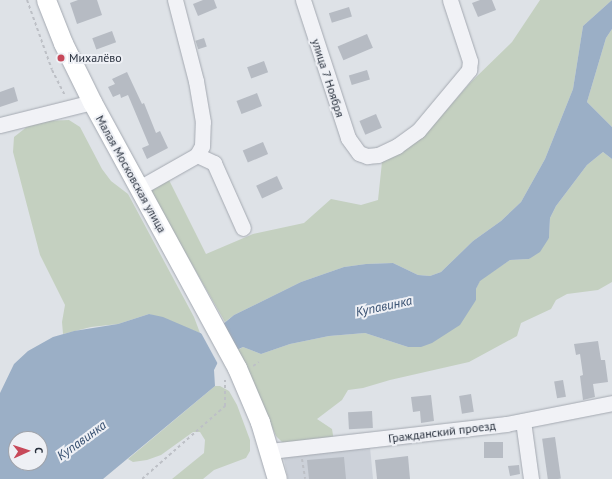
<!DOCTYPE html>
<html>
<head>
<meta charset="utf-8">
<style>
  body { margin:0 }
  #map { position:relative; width:612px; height:479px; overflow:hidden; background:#dee2e7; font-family:"PT Sans",sans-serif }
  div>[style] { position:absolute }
  .built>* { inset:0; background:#ccd1d9 }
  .green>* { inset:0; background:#c4d0c0 }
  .water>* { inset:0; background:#9bafc6 }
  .pier>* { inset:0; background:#dee2e7 }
  .building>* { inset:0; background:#b6bbc3; transform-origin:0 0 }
  .path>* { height:2px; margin-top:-1px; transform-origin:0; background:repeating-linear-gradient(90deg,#bdc0c6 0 3px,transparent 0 6px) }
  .roads { filter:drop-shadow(0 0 1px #a4a9b1) drop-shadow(0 0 1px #a4a9b1) }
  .minor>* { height:15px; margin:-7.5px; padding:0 7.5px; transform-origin:7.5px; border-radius:7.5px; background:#f1f2f6 }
  .major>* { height:19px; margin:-9.5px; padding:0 9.5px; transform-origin:9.5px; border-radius:9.5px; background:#fff }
  .dots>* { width:11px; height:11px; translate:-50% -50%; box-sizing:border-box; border:2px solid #eef0f5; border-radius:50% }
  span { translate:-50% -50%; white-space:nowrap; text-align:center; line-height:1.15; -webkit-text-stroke:4px #eef0f5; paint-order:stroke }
  .poi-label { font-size:12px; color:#28303d }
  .left { translate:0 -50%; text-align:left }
  .street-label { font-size:12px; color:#28303d }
  .water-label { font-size:13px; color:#354e6f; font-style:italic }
  .north { position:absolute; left:8px; top:431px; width:40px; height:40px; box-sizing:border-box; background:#eef0f5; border:1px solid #9fa3ab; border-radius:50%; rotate:87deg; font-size:11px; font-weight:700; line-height:16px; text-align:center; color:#28303d }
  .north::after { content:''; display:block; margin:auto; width:14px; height:18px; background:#c7495a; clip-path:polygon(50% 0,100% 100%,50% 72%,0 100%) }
</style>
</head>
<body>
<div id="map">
  <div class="built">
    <i style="clip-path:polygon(370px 447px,373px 479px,288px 479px,283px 455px)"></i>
  </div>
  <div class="green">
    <i style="clip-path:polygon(540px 0,612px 0,583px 26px,573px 89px,545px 159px,521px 202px,501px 221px,473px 241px,441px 272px,430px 276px,418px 275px,393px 263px,366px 264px,344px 267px,301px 282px,234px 315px,225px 322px,148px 188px,169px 180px,206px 254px,253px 234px,304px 223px,331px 199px,361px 205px,378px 200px,382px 162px,430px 129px,470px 83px,512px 42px)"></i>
    <i style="clip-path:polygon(612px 29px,612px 127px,587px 102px,606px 38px)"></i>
    <i style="clip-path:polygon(69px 120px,80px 127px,102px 169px,111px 181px,128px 194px,194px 317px,200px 333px,149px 314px,118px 324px,91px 327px,63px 334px,62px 322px,65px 305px,40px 255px,13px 152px,14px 137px,28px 126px,46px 121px)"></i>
    <i style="clip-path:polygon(603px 152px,612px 159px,612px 282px,598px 290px,567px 294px,556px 300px,551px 309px,521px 323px,517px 336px,469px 362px,390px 380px,363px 388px,348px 390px,342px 400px,317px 419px,332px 429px,334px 441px,286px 446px,276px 436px,238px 350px,243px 347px,261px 354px,290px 344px,329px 336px,365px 333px,408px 347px,476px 300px,476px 289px,480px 280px,510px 260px,529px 259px,549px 238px,550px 218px,556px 206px,587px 165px)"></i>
    <i style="clip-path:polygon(215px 386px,220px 386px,229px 391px,237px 405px,250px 440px,250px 451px,246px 458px,214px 470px,203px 479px,172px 479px,204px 453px,205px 440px,200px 432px,193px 432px,161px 455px,147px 460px,133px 462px,128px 459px)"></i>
  </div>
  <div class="water">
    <i style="clip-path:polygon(evenodd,612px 0,612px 29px,606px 38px,587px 102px,612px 127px,612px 159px,603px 152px,587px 165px,556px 206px,550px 218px,549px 238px,540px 252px,529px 259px,510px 260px,480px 281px,476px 289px,476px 300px,460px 325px,432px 343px,421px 347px,408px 347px,365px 333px,329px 336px,290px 344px,261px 354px,243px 347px,220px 358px,214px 370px,215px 386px,103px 479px,0 479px,0 393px,14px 364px,28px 351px,53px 337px,74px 331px,118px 324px,149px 314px,163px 317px,205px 335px,211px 334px,234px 315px,301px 282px,344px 267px,366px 264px,393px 263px,418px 275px,430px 276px,441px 272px,473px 241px,501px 221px,521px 202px,545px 159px,573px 89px,583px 26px,612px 0,16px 439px,40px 439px,40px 463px,16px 463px,16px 439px)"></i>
  </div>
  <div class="pier">
    <i style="clip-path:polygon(200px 331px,210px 332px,222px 360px,219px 366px)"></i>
  </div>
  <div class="building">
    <i style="clip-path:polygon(78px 0,97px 0,102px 15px,77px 24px,70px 3px)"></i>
    <i style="clip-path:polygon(203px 0,214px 0,217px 8px,198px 16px,193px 4px)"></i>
    <i style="clip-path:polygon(480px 0,492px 0,496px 10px,478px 17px,472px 3px)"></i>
    <i style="left:349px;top:7px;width:10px;height:21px;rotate:73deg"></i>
    <i style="left:112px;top:31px;width:12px;height:21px;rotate:70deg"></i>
    <i style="left:367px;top:34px;width:15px;height:32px;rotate:67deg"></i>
    <i style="left:204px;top:38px;width:9px;height:9px;rotate:72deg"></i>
    <i style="left:264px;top:61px;width:12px;height:18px;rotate:70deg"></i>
    <i style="left:367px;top:70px;width:10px;height:19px;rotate:73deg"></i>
    <i style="clip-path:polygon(127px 72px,142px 104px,144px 103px,156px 133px,160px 131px,168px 148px,147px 159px,142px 148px,149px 145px,128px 95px,121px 98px,120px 94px,113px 97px,108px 87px,115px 84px,112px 79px)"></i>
    <i style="clip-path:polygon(14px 87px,18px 101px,0 107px,0 92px)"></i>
    <i style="left:257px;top:93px;width:14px;height:22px;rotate:69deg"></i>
    <i style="left:376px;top:114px;width:15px;height:18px;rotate:67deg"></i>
    <i style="left:263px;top:142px;width:13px;height:22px;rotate:67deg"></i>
    <i style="left:277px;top:176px;width:14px;height:23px;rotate:65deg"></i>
    <i style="clip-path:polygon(598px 341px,601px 360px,605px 360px,608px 382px,593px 384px,595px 397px,583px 400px,580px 376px,583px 375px,580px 354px,576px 355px,574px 344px)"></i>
    <i style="left:563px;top:380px;width:17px;height:9px;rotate:80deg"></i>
    <i style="left:471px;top:394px;width:18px;height:12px;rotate:81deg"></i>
    <i style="clip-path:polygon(431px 395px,434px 421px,421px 423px,420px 411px,413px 412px,411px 397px)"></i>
    <i style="left:372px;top:411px;width:17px;height:24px;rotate:87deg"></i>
    <i style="left:555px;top:437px;width:42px;height:13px;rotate:82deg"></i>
    <i style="left:503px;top:442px;width:16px;height:19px;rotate:90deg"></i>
    <i style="clip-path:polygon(408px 456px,410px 479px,377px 479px,375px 460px)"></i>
    <i style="clip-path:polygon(344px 457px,346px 479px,309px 479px,307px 460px)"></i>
    <i style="clip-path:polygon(519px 465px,520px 474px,510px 476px,508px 466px)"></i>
  </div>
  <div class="path">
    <i style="left:27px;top:0;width:74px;rotate:70.3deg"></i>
    <i style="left:52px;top:70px;width:28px;rotate:63deg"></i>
    <i style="left:253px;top:366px;width:7px;rotate:-34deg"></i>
    <i style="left:302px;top:459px;width:20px;rotate:81deg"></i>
    <i style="left:142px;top:479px;width:111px;rotate:-41.3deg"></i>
    <i style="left:225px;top:406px;width:26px;rotate:-90deg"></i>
  </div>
  <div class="roads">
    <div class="minor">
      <i style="left:303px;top:0;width:145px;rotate:71.9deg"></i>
      <i style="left:348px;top:138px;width:19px;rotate:54deg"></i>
      <i style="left:359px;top:153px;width:9px;rotate:21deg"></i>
      <i style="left:367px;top:156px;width:11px;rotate:-5deg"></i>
      <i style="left:378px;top:155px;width:21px;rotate:-25deg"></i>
      <i style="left:397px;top:146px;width:26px;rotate:-36deg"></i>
      <i style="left:418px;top:131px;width:80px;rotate:-50.1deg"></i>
      <i style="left:469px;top:70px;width:9px;rotate:-84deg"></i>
      <i style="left:470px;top:61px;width:64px;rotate:-108.2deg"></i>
      <i style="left:0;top:125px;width:95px;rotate:-14deg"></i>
      <i style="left:197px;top:155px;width:19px;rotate:25deg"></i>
      <i style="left:214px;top:163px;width:71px;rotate:66deg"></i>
      <i style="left:139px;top:188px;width:67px;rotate:-29.6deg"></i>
      <i style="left:197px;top:155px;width:10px;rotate:-61deg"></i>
      <i style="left:202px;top:146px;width:24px;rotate:-88deg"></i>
      <i style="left:203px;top:122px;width:42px;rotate:-99.7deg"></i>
      <i style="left:196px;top:81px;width:84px;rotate:-104.5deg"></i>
      <i style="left:523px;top:421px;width:59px;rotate:82.1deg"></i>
      <i style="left:270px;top:451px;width:238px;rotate:-6.5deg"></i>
      <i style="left:506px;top:424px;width:108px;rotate:-11.2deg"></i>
    </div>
    <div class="major">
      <i style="left:46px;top:0;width:46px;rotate:68.4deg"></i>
      <i style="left:63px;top:43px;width:66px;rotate:63.8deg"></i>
      <i style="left:92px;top:102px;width:303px;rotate:61.4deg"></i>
      <i style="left:237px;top:368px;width:59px;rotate:66.9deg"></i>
      <i style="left:260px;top:422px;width:59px;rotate:73.4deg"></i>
    </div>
  </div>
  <div class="dots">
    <i style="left:61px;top:58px;background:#c7495a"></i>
  </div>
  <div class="poi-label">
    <span class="left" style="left:69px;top:58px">Михалёво</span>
  </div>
  <div class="street-label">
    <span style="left:328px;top:78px;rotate:72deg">улица 7 Ноября</span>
    <span style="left:131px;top:174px;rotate:61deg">Малая Московская улица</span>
    <span style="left:442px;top:432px;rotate:-7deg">Гражданский проезд</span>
  </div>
  <div class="water-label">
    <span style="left:384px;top:307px;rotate:-12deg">Купавинка</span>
    <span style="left:82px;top:441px;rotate:-36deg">Купавинка</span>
  </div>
  <div class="north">С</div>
</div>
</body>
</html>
